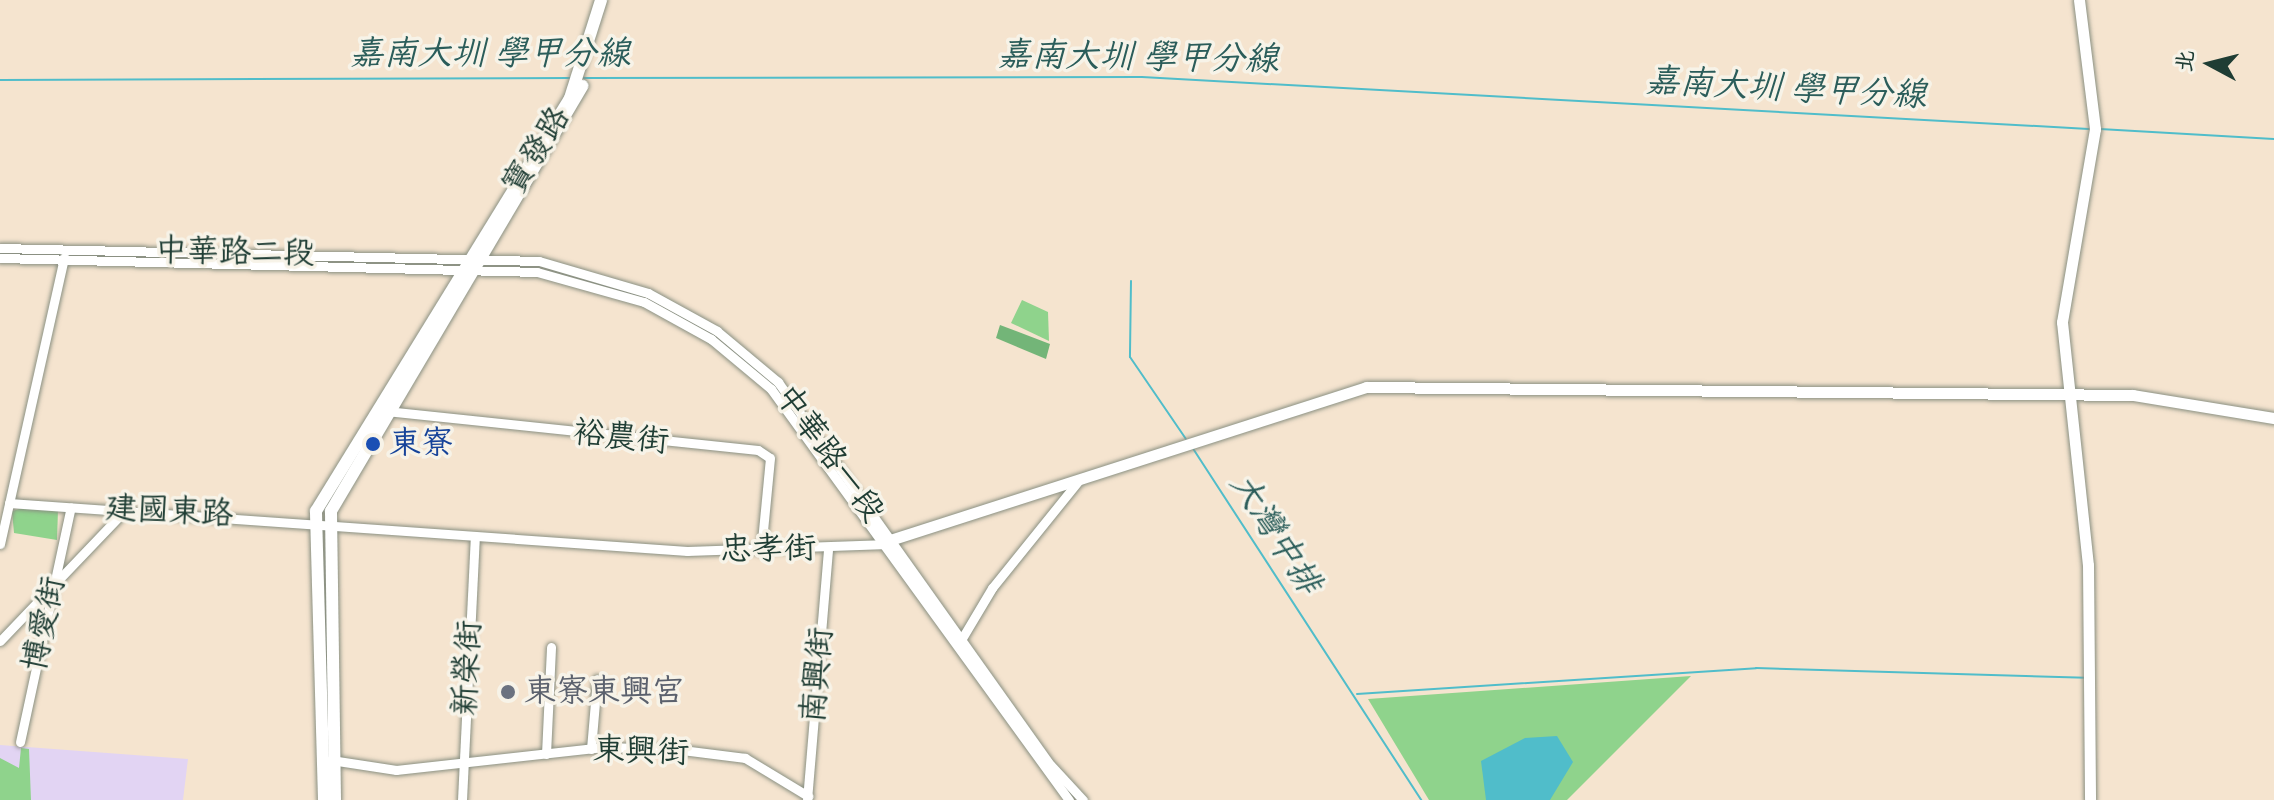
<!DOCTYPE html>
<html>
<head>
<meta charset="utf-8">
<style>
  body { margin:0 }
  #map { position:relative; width:2274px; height:800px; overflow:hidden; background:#f5e4cf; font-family:Mynerve,"LXGW WenKai TC",sans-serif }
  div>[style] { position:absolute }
  .built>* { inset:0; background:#e2d4f3 }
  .green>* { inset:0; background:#8fd38c }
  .forest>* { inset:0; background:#73b578 }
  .water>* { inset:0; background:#50bdca }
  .stream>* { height:2px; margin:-1px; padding:0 1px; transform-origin:1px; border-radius:1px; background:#50bdca }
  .roads { filter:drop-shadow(0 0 2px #8a9082) drop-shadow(0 0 2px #8a9082) }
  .minor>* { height:9px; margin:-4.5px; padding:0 4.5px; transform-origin:4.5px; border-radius:4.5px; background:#fff }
  .tertiary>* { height:11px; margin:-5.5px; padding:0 5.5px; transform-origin:5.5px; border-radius:5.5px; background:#fff }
  .secondary>* { height:12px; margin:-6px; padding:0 6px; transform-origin:6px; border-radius:6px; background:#fff }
  .dots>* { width:22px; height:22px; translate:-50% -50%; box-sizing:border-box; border:4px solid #f7f3e8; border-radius:50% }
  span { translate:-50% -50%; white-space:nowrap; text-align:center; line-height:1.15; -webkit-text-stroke:7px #f7f3e8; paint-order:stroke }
  .street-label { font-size:32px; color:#1f3d34 }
  .transit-label { font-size:32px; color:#164399 }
  .left { translate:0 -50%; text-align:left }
  .worship-label { font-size:32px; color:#5b616d }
  .water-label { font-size:34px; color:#2b5d5a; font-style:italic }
  .north { position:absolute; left:2170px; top:24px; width:80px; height:80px; -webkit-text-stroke:6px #f7f3e8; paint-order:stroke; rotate:277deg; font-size:22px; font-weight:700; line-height:32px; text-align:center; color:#1f3d34 }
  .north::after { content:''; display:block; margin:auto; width:28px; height:36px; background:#1f3d34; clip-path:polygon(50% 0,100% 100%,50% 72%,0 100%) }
</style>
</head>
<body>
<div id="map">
  <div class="built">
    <i style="clip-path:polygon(0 745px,188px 759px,183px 800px,0 800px)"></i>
  </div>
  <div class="green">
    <i style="clip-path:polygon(1022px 300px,1048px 312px,1049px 341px,1011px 323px)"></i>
    <i style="clip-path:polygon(23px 508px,58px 510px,57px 540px,14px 533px,12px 511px)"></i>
    <i style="clip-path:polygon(1691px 676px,1567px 800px,1429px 800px,1368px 699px)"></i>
    <i style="clip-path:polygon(21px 748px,29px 749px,31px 800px,0 800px,0 758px,19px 768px)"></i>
  </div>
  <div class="forest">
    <i style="clip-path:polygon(1000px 325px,1050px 344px,1046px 359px,996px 338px)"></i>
  </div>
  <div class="water">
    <i style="clip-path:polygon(1557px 736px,1573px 762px,1550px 800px,1486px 800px,1481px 761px,1525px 738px)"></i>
  </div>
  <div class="stream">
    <i style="left:581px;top:78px;width:561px;rotate:-0.1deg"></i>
    <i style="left:1142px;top:77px;width:948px;rotate:3.14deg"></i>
    <i style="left:0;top:80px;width:571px;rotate:-0.2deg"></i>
    <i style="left:2100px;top:129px;width:174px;rotate:3.3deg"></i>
    <i style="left:1131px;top:281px;width:76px;rotate:90.8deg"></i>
    <i style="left:1130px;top:357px;width:99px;rotate:55.7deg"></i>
    <i style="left:1192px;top:447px;width:421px;rotate:57deg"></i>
    <i style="left:1357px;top:694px;width:400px;rotate:-3.7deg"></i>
    <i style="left:1756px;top:668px;width:330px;rotate:1.7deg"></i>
  </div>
  <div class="roads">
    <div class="minor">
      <i style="left:0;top:248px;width:539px;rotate:1.38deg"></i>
      <i style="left:539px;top:261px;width:114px;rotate:16.4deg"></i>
      <i style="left:648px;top:293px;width:79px;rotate:28.8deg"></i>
      <i style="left:717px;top:331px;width:80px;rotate:39.9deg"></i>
      <i style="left:778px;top:382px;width:465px;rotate:54.6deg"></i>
      <i style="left:1047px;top:761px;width:53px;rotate:47.3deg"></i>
      <i style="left:0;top:258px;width:537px;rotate:1.49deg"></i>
      <i style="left:537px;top:272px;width:111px;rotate:15.7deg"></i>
      <i style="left:644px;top:302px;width:77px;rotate:28.9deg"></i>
      <i style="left:711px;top:339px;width:78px;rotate:39.8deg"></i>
      <i style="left:771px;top:389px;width:508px;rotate:54.06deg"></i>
      <i style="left:386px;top:411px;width:374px;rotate:6deg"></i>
      <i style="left:758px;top:450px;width:14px;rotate:34deg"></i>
      <i style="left:770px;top:458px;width:93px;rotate:95.5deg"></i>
      <i style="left:9px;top:503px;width:680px;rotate:4.05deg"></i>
      <i style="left:687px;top:551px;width:201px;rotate:-2deg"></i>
      <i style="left:0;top:544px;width:294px;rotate:-77.4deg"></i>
      <i style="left:961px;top:640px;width:61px;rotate:-59.2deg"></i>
      <i style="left:992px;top:588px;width:140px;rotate:-51.1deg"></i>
      <i style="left:0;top:641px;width:181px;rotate:-46.3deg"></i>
      <i style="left:20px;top:742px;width:240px;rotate:-77.8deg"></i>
      <i style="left:591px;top:749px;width:70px;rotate:-85.1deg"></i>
      <i style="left:546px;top:754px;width:107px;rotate:-87.3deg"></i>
      <i style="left:331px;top:760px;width:66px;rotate:8.7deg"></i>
      <i style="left:396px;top:770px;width:209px;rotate:-6.3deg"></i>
      <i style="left:604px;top:747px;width:70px;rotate:1.6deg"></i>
      <i style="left:674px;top:749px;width:72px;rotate:7.2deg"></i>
      <i style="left:745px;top:758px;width:74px;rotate:31.1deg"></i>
      <i style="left:462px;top:800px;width:264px;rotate:-87.2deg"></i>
      <i style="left:807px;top:800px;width:252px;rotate:-85.2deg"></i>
    </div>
    <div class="tertiary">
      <i style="left:2079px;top:0;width:130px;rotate:82.9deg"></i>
      <i style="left:2095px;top:129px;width:196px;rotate:99.7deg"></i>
      <i style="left:2062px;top:322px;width:244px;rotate:83.9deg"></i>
      <i style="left:2088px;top:565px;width:235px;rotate:89.5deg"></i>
      <i style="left:893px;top:539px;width:497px;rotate:-17.8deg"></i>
      <i style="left:1366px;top:387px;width:767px;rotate:0.6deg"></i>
      <i style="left:2133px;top:395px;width:143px;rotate:9.3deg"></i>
    </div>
    <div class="secondary">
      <i style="left:324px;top:800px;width:289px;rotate:-91.6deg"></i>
      <i style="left:316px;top:511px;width:485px;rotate:-58.4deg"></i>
      <i style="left:570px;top:98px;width:103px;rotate:-72.4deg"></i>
      <i style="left:335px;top:800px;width:289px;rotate:-90.8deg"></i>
      <i style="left:331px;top:511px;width:494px;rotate:-59.4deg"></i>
    </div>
  </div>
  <div class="dots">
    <i style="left:373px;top:444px;background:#1a4fb4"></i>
    <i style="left:508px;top:692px;background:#6b7280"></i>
  </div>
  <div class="street-label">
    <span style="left:537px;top:151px;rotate:-58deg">寶發路</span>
    <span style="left:235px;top:253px;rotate:1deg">中華路二段</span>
    <span style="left:621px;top:438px;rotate:6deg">裕農街</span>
    <span style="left:829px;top:454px;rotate:54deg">中華路一段</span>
    <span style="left:169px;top:512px;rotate:3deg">建國東路</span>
    <span style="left:768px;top:550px;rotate:-1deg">忠孝街</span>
    <span style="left:45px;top:624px;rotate:-78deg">博愛街</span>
    <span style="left:468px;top:668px;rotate:-87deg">新榮街</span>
    <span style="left:818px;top:675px;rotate:-85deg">南興街</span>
    <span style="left:641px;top:752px;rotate:2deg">東興街</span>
  </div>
  <div class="transit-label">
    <span class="left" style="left:389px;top:444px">東寮</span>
  </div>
  <div class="worship-label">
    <span class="left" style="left:524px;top:692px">東寮東興宮</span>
  </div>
  <div class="water-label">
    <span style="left:490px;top:55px">嘉南大圳 學甲分線</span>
    <span style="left:1138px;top:58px;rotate:1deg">嘉南大圳 學甲分線</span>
    <span style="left:1786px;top:89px;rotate:3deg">嘉南大圳 學甲分線</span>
    <span style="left:1275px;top:534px;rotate:57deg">大灣中排</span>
  </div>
  <div class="north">北</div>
</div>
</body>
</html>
